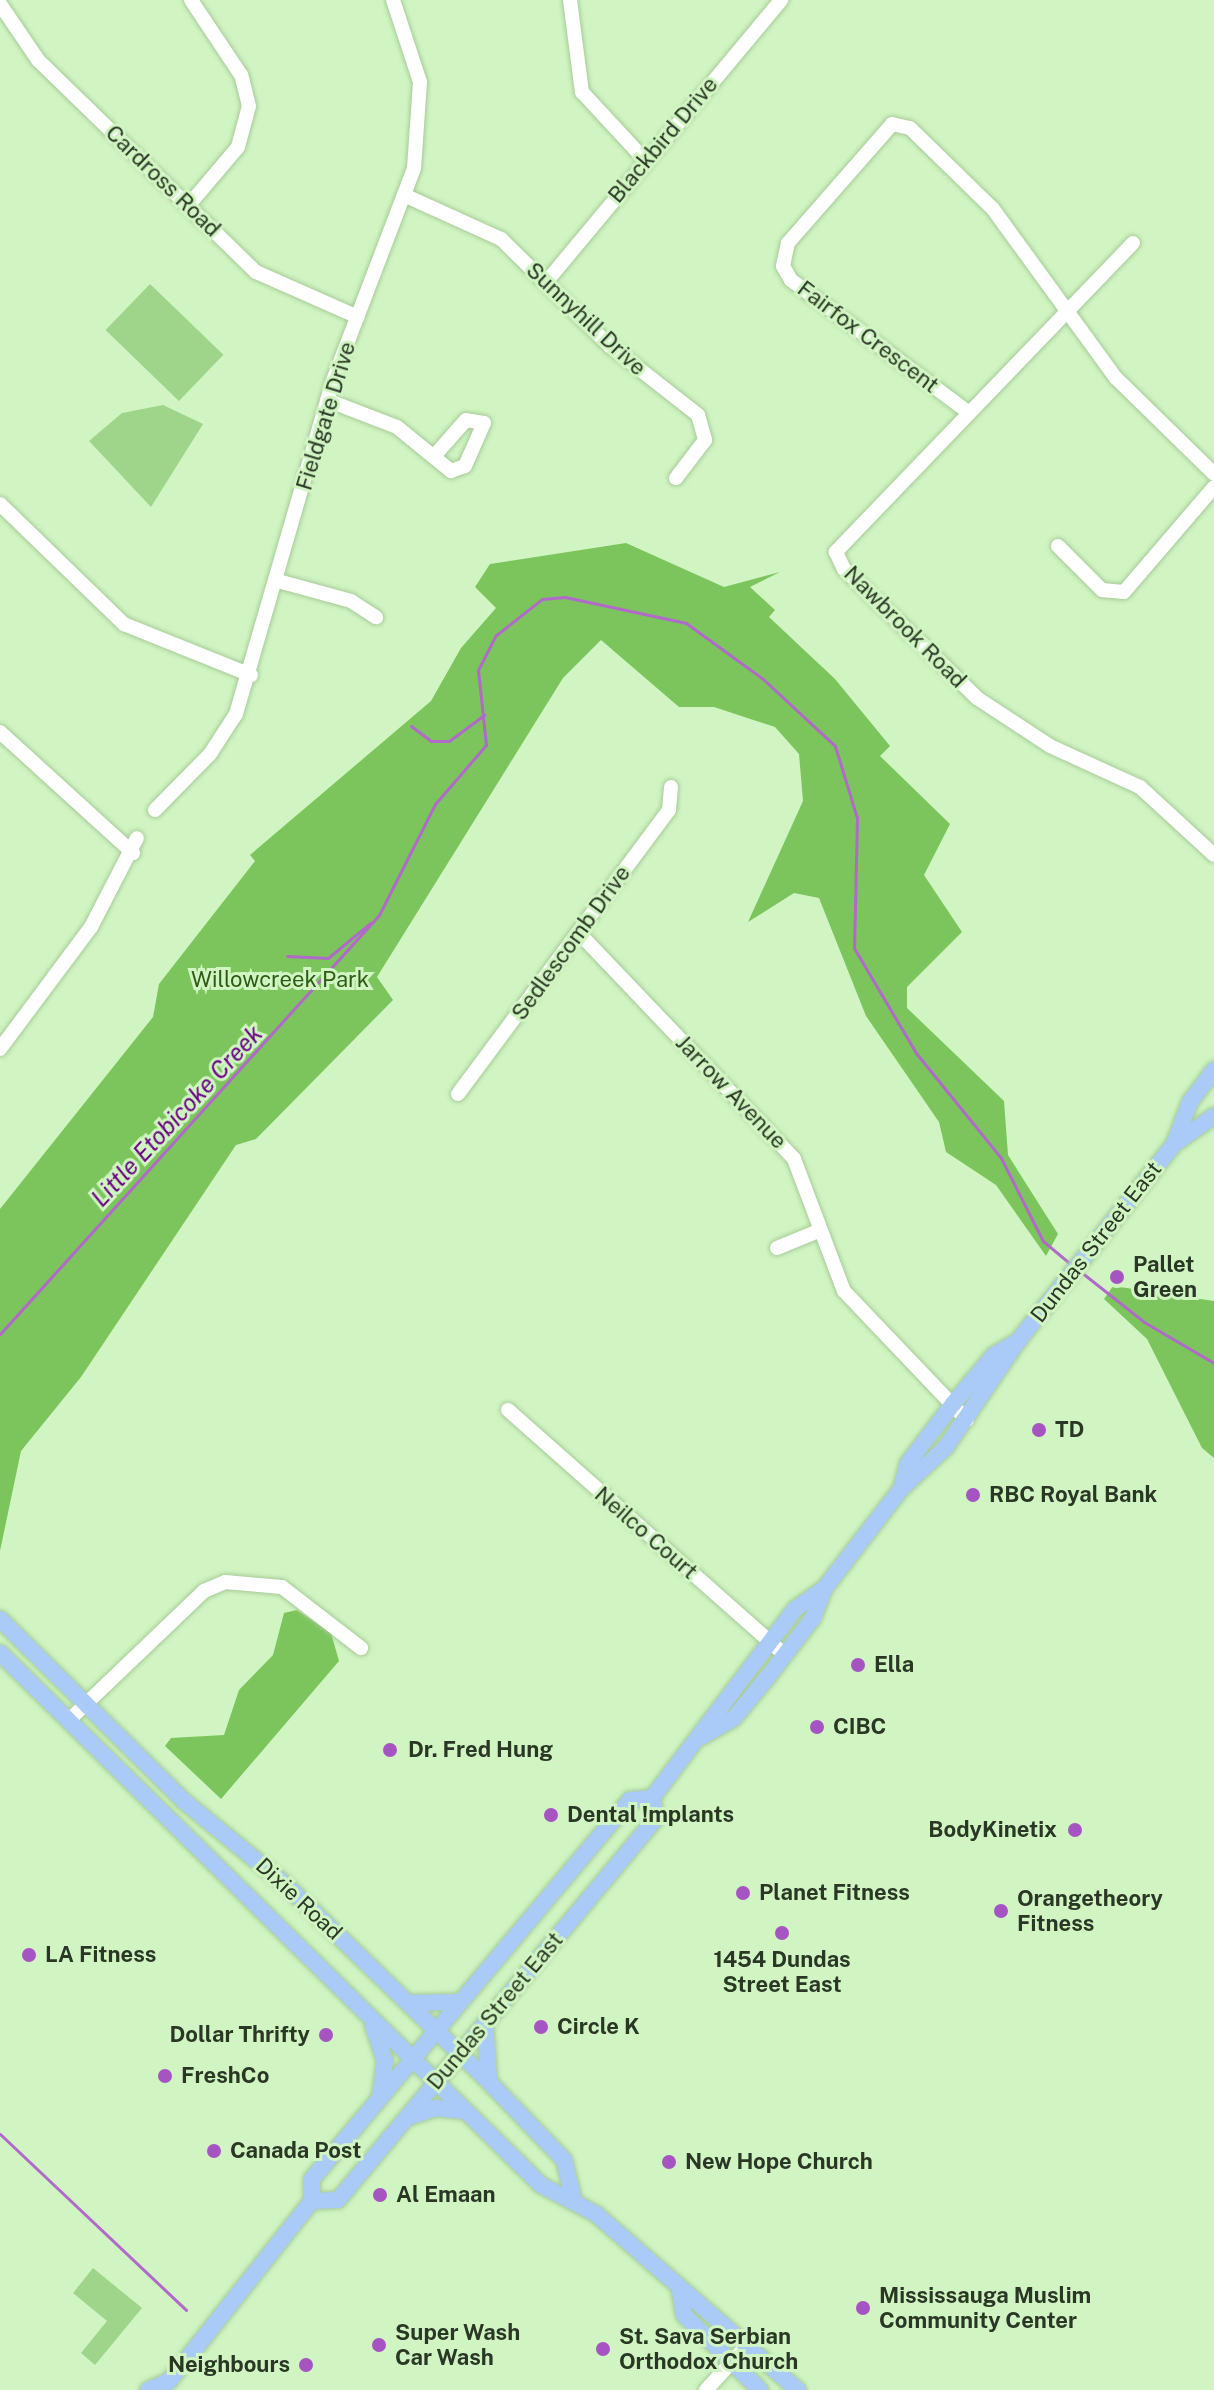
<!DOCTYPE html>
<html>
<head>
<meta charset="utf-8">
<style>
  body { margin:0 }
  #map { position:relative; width:1214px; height:2390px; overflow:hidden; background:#d0f5c2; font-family:"Public Sans",sans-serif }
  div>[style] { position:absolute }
  .green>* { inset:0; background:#9fd58a; transform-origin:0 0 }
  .forest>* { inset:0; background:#7cc55c }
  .stream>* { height:3px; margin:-1.5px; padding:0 1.5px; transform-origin:1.5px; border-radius:1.5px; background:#b169ca }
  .roads { filter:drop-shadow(0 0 2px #a7cb99) drop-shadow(0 0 2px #a7cb99) }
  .minor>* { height:14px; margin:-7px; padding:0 7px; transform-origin:7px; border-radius:7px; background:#fff }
  .major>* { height:16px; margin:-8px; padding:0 8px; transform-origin:8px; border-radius:8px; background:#aacbf8 }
  .dots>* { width:22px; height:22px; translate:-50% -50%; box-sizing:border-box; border:4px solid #d0f5c2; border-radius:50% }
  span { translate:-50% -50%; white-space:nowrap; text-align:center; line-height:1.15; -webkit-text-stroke:6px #d0f5c2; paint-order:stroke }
  .street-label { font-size:22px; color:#293724 }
  .park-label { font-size:22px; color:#2d5b14 }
  .poi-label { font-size:22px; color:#293724; font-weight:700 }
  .left { translate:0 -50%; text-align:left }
  .right { translate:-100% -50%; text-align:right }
  .water-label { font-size:24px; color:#6a0384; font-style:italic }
</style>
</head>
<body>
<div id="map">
  <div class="green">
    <i style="left:150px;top:284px;width:102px;height:64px;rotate:44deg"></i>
    <i style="clip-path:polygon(163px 405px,203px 424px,151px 507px,89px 441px,122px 413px)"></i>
    <i style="clip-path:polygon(93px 2268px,142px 2308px,95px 2365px,81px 2353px,107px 2321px,73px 2293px)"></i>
  </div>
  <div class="forest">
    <i style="clip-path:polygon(626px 543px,724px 587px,780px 572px,750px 587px,775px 610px,769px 617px,835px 679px,890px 746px,880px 756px,950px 824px,924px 875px,962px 932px,907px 987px,907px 1008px,1004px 1101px,1008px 1155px,1058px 1234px,1046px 1256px,996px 1185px,946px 1152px,939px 1122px,866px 1016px,819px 898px,794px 893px,748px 922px,803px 801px,799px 754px,775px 727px,714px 707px,679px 707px,601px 640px,563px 678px,377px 977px,393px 1000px,256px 1139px,236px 1145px,81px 1377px,21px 1451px,0 1551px,0 1209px,153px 1017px,159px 984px,255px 861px,250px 855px,431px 701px,461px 648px,496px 608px,475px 587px,490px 564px)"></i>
    <i style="clip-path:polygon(1113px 1286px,1214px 1301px,1214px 1458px,1202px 1448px,1147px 1339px,1104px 1299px)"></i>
    <i style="clip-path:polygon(297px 1610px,331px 1633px,339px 1661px,221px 1799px,165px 1746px,171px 1738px,224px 1735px,239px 1690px,273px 1655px,284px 1613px)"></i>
  </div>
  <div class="stream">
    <i style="left:411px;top:726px;width:25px;rotate:37deg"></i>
    <i style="left:431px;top:741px;width:18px"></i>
    <i style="left:449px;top:741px;width:44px;rotate:-36.6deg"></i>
    <i style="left:287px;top:956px;width:41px;rotate:2.8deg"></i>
    <i style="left:328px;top:958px;width:55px;rotate:-39.8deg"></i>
    <i style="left:1081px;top:1272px;width:80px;rotate:38.4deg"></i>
    <i style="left:1144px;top:1322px;width:81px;rotate:30.4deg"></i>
    <i style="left:0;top:1334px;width:565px;rotate:-47.87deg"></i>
    <i style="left:379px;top:915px;width:124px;rotate:-63.2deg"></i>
    <i style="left:435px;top:804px;width:78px;rotate:-49.2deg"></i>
    <i style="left:486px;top:745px;width:75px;rotate:-96.1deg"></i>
    <i style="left:478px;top:670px;width:38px;rotate:-63deg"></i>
    <i style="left:495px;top:636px;width:60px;rotate:-38.2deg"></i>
    <i style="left:542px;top:599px;width:23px;rotate:-5deg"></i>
    <i style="left:565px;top:597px;width:124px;rotate:12.1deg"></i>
    <i style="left:686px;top:623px;width:95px;rotate:36deg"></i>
    <i style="left:763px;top:679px;width:98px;rotate:42.9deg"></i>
    <i style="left:835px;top:746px;width:75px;rotate:73deg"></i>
    <i style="left:857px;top:818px;width:130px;rotate:91.3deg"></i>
    <i style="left:854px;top:948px;width:122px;rotate:59.4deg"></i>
    <i style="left:916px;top:1053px;width:135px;rotate:51deg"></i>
    <i style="left:1001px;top:1158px;width:93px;rotate:63.2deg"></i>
    <i style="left:1043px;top:1241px;width:38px;rotate:40deg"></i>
    <i style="left:0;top:2134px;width:256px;rotate:43.4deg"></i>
  </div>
  <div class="roads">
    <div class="minor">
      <i style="left:570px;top:0;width:93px;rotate:82.6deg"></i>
      <i style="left:582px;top:92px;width:93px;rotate:47.2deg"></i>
      <i style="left:0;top:4px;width:68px;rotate:55.8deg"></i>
      <i style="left:38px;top:60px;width:304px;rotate:44.2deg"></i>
      <i style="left:256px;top:272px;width:111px;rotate:23.8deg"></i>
      <i style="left:404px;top:195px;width:107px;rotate:24.4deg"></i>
      <i style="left:501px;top:239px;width:153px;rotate:44.5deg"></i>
      <i style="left:610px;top:346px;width:112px;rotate:38.1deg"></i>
      <i style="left:698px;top:415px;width:26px;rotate:74deg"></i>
      <i style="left:705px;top:440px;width:48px;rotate:127.3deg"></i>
      <i style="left:188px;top:206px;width:77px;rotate:-49.7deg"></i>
      <i style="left:238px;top:147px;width:42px;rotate:-75deg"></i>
      <i style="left:249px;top:106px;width:32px;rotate:-104deg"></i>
      <i style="left:241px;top:75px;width:90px;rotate:-123.7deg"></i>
      <i style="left:1133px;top:243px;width:429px;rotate:133.9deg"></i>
      <i style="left:836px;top:552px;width:19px;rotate:65deg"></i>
      <i style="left:844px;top:569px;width:185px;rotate:44.1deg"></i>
      <i style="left:977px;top:698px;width:87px;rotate:33.3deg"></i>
      <i style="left:1050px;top:746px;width:99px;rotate:24.5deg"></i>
      <i style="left:1140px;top:787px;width:100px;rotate:42.6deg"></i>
      <i style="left:547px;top:281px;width:366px;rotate:-50.2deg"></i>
      <i style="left:327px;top:400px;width:75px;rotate:21.1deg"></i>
      <i style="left:397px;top:427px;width:70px;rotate:39.2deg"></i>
      <i style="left:451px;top:471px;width:15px;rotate:-20deg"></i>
      <i style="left:465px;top:466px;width:47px;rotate:-66.2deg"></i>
      <i style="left:484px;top:423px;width:18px;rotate:-171deg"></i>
      <i style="left:466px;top:420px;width:47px;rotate:131.5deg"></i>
      <i style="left:968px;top:412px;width:221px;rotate:-143.3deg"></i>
      <i style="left:791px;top:280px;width:16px;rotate:-120deg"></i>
      <i style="left:783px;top:266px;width:24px;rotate:-78deg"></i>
      <i style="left:788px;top:243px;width:158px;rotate:-48.8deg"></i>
      <i style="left:892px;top:124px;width:18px;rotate:13deg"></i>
      <i style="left:910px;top:128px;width:116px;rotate:44.3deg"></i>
      <i style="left:993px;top:209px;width:209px;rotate:54deg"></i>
      <i style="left:1116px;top:378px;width:137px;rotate:44.4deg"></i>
      <i style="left:0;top:504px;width:173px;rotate:44.1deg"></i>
      <i style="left:124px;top:624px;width:137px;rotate:21.9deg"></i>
      <i style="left:1058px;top:546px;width:62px;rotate:45deg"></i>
      <i style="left:1102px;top:590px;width:22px;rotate:5deg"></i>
      <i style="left:1124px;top:592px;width:138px;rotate:-49.4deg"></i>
      <i style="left:278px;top:581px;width:76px;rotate:15.3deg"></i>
      <i style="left:351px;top:601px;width:30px;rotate:33deg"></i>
      <i style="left:0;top:732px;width:180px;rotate:42.3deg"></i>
      <i style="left:155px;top:810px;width:78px;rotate:-45.5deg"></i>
      <i style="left:210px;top:754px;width:48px;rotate:-57deg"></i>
      <i style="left:236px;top:714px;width:345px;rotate:-73.8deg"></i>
      <i style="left:332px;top:383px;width:230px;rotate:-69.1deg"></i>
      <i style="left:414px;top:168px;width:86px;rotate:-86deg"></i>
      <i style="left:420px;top:82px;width:86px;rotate:-108.2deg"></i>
      <i style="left:579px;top:933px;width:312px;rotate:46.4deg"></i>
      <i style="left:794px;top:1159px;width:141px;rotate:69.3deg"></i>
      <i style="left:844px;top:1291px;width:178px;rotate:46.4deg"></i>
      <i style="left:0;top:1049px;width:152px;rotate:-53.3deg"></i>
      <i style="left:91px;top:927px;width:100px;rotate:-62.7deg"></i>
      <i style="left:458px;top:1094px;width:354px;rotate:-53.4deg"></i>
      <i style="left:669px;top:810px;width:23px;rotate:-85deg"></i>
      <i style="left:777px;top:1248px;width:44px;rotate:-22.5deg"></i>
      <i style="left:508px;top:1410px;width:370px;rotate:41.5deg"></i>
      <i style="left:68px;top:1721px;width:188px;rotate:-43.7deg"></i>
      <i style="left:204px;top:1591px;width:23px;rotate:-23deg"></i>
      <i style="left:225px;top:1582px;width:57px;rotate:5deg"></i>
      <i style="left:282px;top:1587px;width:100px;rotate:37.7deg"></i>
      <i style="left:706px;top:2390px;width:62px;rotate:-47.6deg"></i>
    </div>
    <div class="major">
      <i style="left:1174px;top:1144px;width:49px;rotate:-35deg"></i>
      <i style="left:901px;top:1489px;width:27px;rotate:-75deg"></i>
      <i style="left:908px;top:1463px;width:74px;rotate:-52.7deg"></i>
      <i style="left:953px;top:1404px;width:64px;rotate:-50.1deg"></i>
      <i style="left:994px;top:1355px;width:28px;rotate:-30deg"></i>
      <i style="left:0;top:1619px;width:260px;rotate:44.7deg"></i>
      <i style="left:185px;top:1802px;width:131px;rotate:39.4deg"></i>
      <i style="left:286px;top:1885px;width:283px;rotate:44.1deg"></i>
      <i style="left:489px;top:2082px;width:108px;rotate:46.1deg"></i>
      <i style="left:564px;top:2160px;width:38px;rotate:76deg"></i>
      <i style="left:0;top:1653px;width:759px;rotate:44.52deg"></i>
      <i style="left:541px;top:2185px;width:62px;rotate:27.8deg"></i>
      <i style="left:596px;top:2214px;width:268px;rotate:41.1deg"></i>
      <i style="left:703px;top:1736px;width:36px;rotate:-30deg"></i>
      <i style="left:734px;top:1718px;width:52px;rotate:-50.5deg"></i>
      <i style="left:767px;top:1678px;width:76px;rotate:-52.5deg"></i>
      <i style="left:813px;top:1618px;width:31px;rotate:-69deg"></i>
      <i style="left:409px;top:2003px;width:51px;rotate:-1.1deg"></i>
      <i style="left:485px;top:2024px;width:56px;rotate:85.9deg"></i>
      <i style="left:373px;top:2026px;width:37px;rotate:71deg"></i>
      <i style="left:385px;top:2061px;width:35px;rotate:98deg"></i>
      <i style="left:409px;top:2117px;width:28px;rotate:-18deg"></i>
      <i style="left:436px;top:2108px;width:29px;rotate:6deg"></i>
      <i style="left:312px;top:2201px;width:26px;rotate:-2deg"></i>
      <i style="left:338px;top:2200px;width:497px;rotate:-50.2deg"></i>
      <i style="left:656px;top:1818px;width:20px;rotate:-101deg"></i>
      <i style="left:680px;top:2292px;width:23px;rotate:80deg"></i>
      <i style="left:684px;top:2315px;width:107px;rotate:44.6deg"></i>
      <i style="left:148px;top:2390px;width:23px;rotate:-23deg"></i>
      <i style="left:169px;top:2381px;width:28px;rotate:-51deg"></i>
      <i style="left:187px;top:2359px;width:201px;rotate:-51.7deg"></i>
      <i style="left:312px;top:2201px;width:22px;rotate:-90deg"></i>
      <i style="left:312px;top:2179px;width:495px;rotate:-50deg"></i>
      <i style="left:630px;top:1800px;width:22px;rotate:-5deg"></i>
      <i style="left:652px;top:1798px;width:237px;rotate:-52.9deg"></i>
      <i style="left:795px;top:1609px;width:35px;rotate:-35deg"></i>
      <i style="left:824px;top:1589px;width:126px;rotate:-52.4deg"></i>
      <i style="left:901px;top:1489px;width:62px;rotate:-43deg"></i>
      <i style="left:946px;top:1447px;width:128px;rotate:-55.8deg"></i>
      <i style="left:1018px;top:1341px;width:251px;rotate:-51.6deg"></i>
      <i style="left:1174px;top:1144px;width:45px;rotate:-69.1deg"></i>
      <i style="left:1190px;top:1102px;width:40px;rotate:-53deg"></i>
    </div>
  </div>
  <div class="dots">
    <i style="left:1117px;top:1277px;background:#a754c3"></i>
    <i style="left:1039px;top:1430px;background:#a754c3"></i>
    <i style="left:973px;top:1495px;background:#a754c3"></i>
    <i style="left:858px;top:1665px;background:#a754c3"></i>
    <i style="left:817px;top:1727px;background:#a754c3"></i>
    <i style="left:390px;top:1750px;background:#a754c3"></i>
    <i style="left:551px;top:1815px;background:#a754c3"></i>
    <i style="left:1075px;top:1830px;background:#a754c3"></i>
    <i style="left:743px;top:1893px;background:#a754c3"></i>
    <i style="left:1001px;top:1911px;background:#a754c3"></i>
    <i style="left:782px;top:1933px;background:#a754c3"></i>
    <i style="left:29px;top:1955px;background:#a754c3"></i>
    <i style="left:541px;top:2027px;background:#a754c3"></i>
    <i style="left:326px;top:2035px;background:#a754c3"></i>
    <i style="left:165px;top:2076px;background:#a754c3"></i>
    <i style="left:214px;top:2151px;background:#a754c3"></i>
    <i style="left:669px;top:2162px;background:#a754c3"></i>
    <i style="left:380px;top:2195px;background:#a754c3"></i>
    <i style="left:863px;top:2308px;background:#a754c3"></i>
    <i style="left:379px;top:2345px;background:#a754c3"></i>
    <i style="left:603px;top:2349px;background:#a754c3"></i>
    <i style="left:306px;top:2365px;background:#a754c3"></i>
  </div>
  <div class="street-label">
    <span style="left:663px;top:140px;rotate:-50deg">Blackbird Drive</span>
    <span style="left:163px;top:181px;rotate:44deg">Cardross Road</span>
    <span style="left:586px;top:319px;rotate:43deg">Sunnyhill Drive</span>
    <span style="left:868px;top:337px;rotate:37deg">Fairfox Crescent</span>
    <span style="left:326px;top:416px;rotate:-73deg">Fieldgate Drive</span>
    <span style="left:905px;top:627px;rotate:45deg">Nawbrook Road</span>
    <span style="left:571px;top:943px;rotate:-54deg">Sedlescomb Drive</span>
    <span style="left:731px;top:1092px;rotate:46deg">Jarrow Avenue</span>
    <span style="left:1096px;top:1242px;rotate:-52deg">Dundas Street East</span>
    <span style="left:646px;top:1533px;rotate:41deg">Neilco Court</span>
    <span style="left:299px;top:1899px;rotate:43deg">Dixie Road</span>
    <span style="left:495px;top:2011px;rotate:-50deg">Dundas Street East</span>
  </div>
  <div class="park-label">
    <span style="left:280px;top:980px">Willowcreek Park</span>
  </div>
  <div class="poi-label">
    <span class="left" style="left:1133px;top:1277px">Pallet<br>Green</span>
    <span class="left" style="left:1055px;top:1430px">TD</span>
    <span class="left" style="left:989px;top:1495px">RBC Royal Bank</span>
    <span class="left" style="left:874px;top:1665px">Ella</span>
    <span class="left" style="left:833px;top:1727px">CIBC</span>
    <span class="left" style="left:408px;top:1750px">Dr. Fred Hung</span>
    <span class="left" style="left:567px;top:1815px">Dental !mplants</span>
    <span class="right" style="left:1057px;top:1830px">BodyKinetix</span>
    <span class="left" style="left:759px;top:1893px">Planet Fitness</span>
    <span class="left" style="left:1017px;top:1911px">Orangetheory<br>Fitness</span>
    <span class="left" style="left:45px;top:1955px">LA Fitness</span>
    <span style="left:782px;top:1972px">1454 Dundas<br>Street East</span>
    <span class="left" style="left:557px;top:2027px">Circle K</span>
    <span class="right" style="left:310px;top:2035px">Dollar Thrifty</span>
    <span class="left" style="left:181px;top:2076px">FreshCo</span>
    <span class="left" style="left:230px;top:2151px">Canada Post</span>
    <span class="left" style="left:685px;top:2162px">New Hope Church</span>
    <span class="left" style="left:396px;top:2195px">Al Emaan</span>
    <span class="left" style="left:879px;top:2308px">Mississauga Muslim<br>Community Center</span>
    <span class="left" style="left:395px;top:2345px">Super Wash<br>Car Wash</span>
    <span class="left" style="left:619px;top:2349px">St. Sava Serbian<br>Orthodox Church</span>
    <span class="right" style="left:290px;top:2365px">Neighbours</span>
  </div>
  <div class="water-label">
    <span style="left:177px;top:1116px;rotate:-47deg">Little Etobicoke Creek</span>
  </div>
</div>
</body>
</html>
